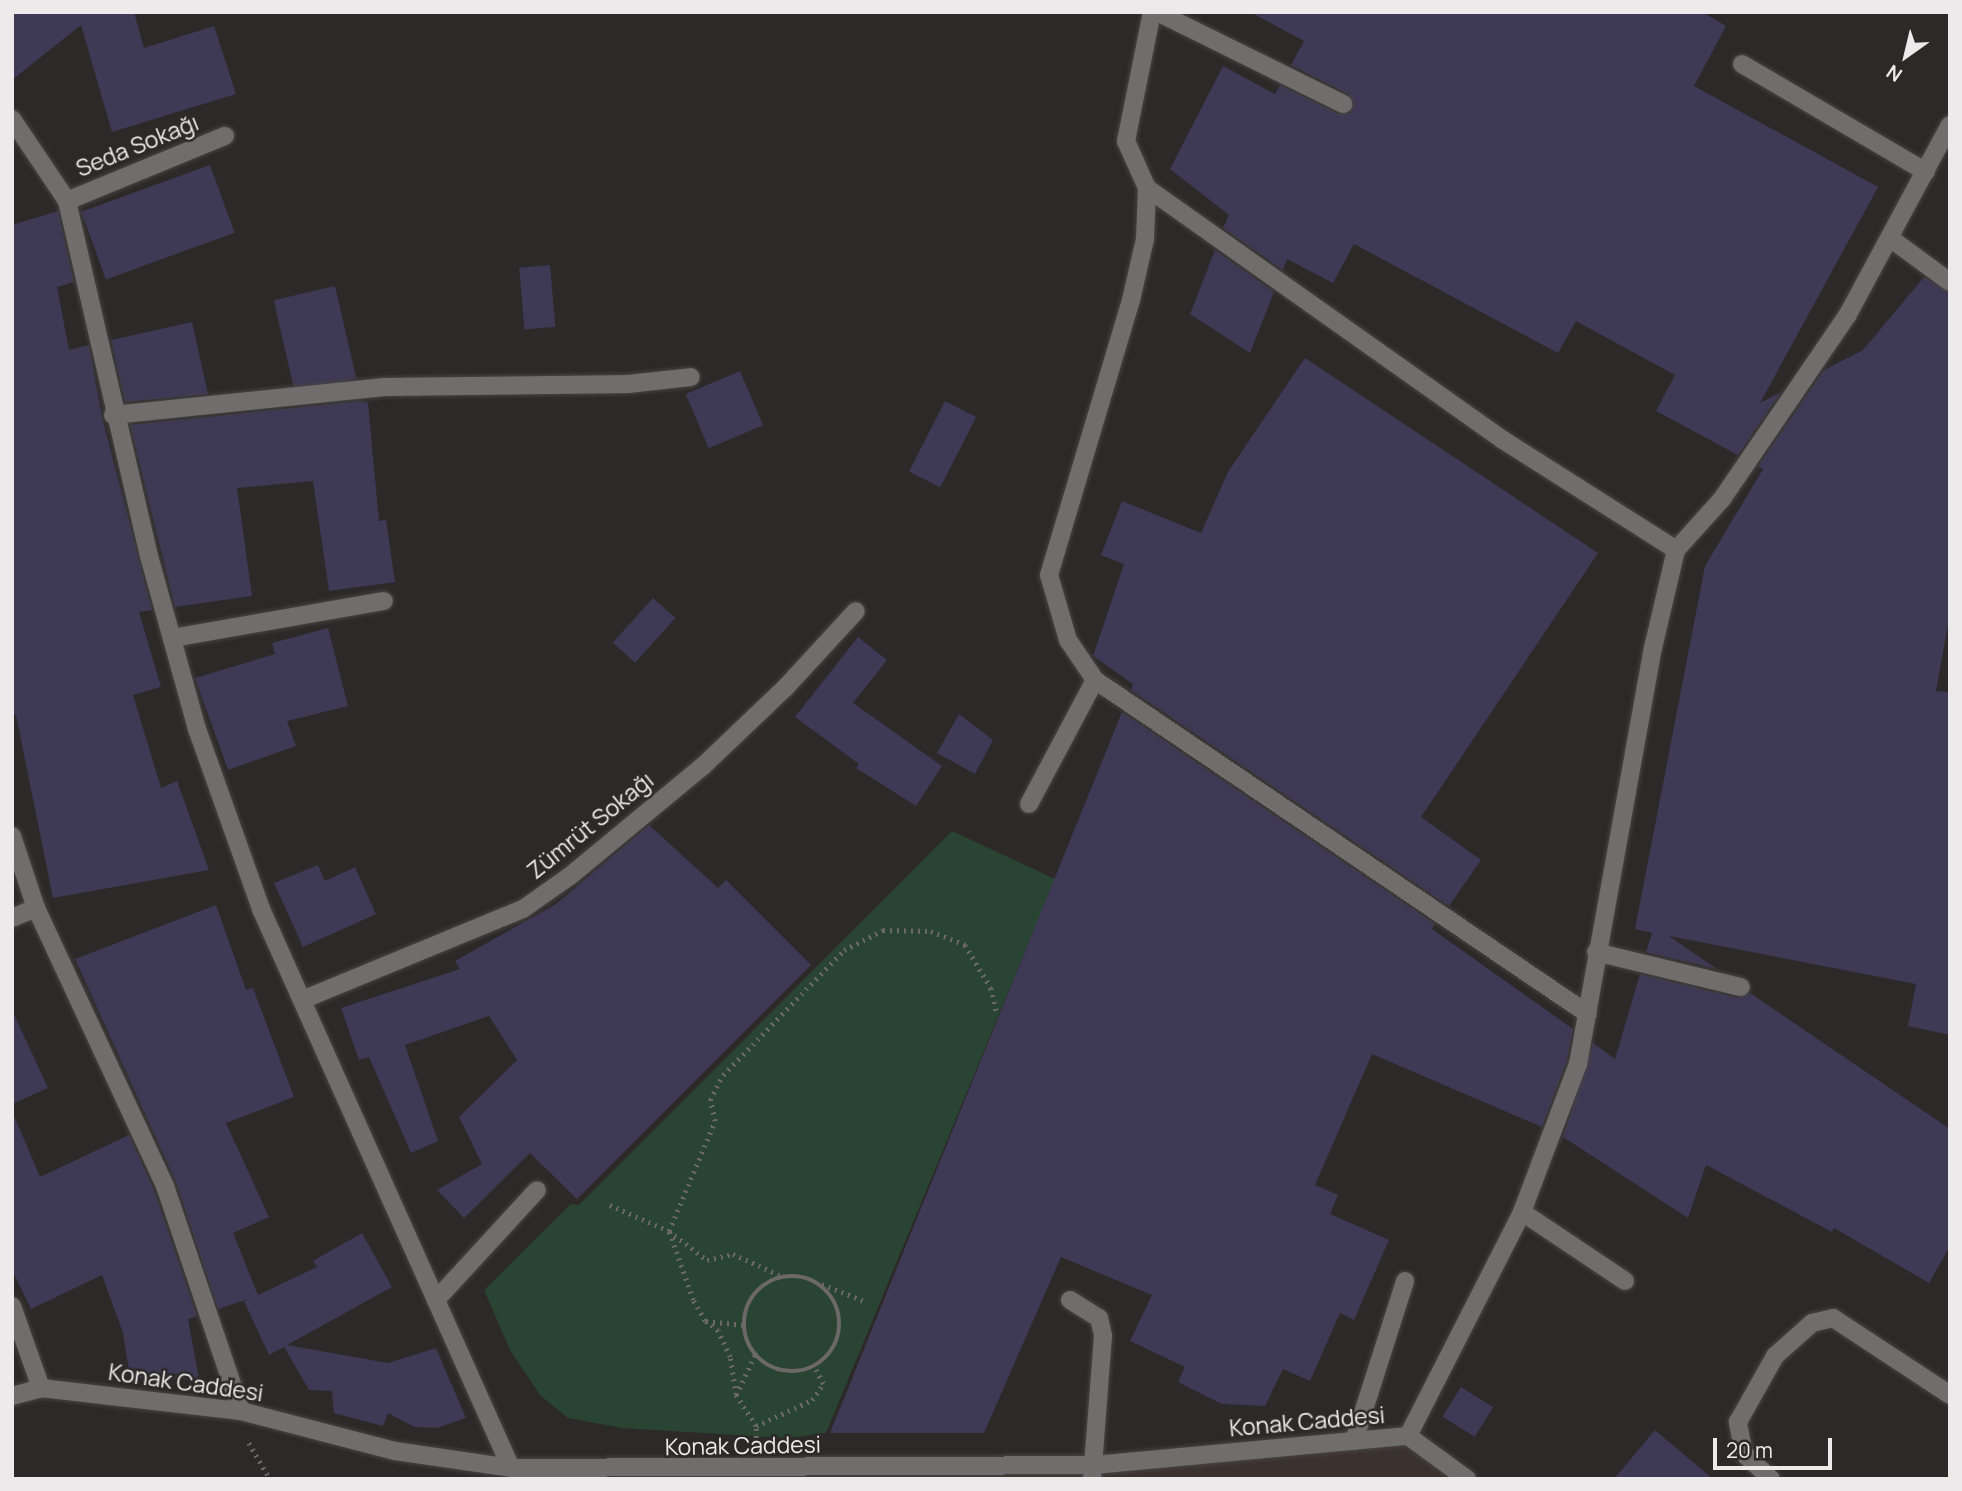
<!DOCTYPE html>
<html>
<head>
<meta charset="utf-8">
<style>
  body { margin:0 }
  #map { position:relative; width:1962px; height:1491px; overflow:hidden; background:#2c2928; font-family:Manrope,sans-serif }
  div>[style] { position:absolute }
  .built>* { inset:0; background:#3b322f }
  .green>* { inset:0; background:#2a4434 }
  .building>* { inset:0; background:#3e3955; transform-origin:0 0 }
  .path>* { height:4.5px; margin-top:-2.25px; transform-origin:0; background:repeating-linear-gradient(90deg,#6b6867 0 2px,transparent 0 7px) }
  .path>.ring { margin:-2.25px; padding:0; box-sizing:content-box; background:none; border:4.5px solid #6b6867; border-radius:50% }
  .roads { filter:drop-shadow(0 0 2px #474443) drop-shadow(0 0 2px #474443) }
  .service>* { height:18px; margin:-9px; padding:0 9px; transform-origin:9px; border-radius:9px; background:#6f6e6d }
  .minor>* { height:18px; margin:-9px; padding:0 9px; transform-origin:9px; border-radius:9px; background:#6f6e6d }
  .tertiary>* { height:18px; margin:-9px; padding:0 9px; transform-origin:9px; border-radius:9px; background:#6f6e6d }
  span { translate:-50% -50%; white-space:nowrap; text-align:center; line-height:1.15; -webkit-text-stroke:5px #2c2928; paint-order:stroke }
  .street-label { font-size:23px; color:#eceaea }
  .frame { position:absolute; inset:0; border:14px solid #eceaea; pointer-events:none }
  .north { position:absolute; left:1871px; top:21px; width:70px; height:70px; -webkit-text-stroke:5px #2c2928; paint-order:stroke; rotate:214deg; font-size:19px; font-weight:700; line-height:28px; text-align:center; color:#eceaea }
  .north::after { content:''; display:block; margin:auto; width:24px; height:32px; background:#eceaea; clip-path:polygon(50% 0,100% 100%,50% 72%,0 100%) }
  .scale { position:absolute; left:1713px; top:1438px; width:119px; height:32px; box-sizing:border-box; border:4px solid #eceaea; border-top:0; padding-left:9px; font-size:21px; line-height:24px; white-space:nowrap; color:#eceaea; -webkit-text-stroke:5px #2c2928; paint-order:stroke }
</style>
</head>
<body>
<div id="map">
  <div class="built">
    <i style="clip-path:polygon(1408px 1436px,1467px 1479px,615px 1479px,620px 1471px,1094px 1465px)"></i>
  </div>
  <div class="green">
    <i style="clip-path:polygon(952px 831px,1055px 879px,826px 1433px,786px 1438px,622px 1428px,568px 1418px,541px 1396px,511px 1352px,484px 1290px,571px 1204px,579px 1205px)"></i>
  </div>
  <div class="building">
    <i style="clip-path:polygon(12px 12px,134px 12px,144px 48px,214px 26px,236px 94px,112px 132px,81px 25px,12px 80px)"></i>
    <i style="clip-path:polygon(1250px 12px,1702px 12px,1726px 26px,1694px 86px,1878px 187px,1760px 403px,1781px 392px,1738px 455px,1656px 411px,1675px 375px,1576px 321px,1558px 353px,1354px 244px,1333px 283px,1287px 259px,1283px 270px,1223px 228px,1229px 215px,1170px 169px,1223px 66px,1275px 94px,1280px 85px,1339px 114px,1350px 113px,1354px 104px,1348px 94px,1291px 65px,1304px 41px)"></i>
    <i style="left:210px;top:165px;width:72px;height:137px;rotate:70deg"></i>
    <i style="clip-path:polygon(58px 211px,74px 282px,57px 287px,69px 350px,89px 345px,102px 417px,152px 610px,139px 612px,161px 687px,133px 695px,161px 788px,177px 781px,209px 870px,53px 898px,16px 715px,12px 715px,12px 225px)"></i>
    <i style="clip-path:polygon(1215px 250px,1274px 292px,1250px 353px,1190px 314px)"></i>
    <i style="left:550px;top:265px;width:62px;height:31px;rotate:85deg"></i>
    <i style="clip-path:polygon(1924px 277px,1950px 293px,1950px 614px,1936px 691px,1950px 692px,1950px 1035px,1908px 1026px,1916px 984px,1669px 936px,1717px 969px,1646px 952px,1652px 933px,1635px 929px,1705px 566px,1763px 469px,1758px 466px,1824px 370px,1863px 350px)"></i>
    <i style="left:335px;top:286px;width:95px;height:63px;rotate:77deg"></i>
    <i style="clip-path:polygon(192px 322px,208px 394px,125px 402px,111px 340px)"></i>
    <i style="clip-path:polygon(1305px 358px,1598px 553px,1421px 817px,1481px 860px,1449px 906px,1131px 690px,1133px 684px,1093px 656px,1124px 564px,1101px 555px,1122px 501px,1201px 533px,1228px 472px)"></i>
    <i style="left:740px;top:371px;width:59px;height:59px;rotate:67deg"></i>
    <i style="clip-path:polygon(361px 401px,368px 403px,379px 521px,386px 520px,395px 582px,329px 591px,313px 481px,237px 488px,252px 596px,175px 607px,130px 425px)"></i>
    <i style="left:945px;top:401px;width:35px;height:79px;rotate:27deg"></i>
    <i style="left:653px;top:598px;width:30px;height:60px;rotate:42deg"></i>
    <i style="clip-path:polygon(328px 628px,348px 706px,287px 721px,296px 746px,228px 770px,195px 678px,275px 654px,272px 643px)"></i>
    <i style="clip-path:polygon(858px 637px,887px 660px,853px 703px,942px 766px,916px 806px,856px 768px,859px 764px,795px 717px)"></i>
    <i style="clip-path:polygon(1122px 712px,1435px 924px,1432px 929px,1573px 1029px,1567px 1061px,1542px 1127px,1372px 1054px,1315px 1185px,1338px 1195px,1330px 1214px,1389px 1240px,1354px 1320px,1340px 1313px,1310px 1381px,1283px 1369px,1265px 1406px,1222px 1404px,1178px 1382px,1185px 1367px,1130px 1341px,1152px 1295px,1061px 1257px,984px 1433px,830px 1433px)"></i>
    <i style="clip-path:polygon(959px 714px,993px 740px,975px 774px,937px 753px)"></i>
    <i style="clip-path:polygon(649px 825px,718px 888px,726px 880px,811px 965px,577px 1199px,530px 1153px,464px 1218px,437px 1190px,482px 1164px,459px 1117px,517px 1060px,489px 1016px,405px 1045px,438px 1141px,411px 1153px,369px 1057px,359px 1060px,341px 1008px,460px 969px,455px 961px,556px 904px)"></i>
    <i style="clip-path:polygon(318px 865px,325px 881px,355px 867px,376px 914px,303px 947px,274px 883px)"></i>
    <i style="clip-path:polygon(216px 905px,246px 990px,253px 988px,294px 1097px,226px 1123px,269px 1217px,233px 1233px,258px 1295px,317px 1267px,313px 1261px,362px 1233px,392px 1287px,287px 1345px,388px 1363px,436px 1348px,466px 1418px,437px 1428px,414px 1427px,388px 1413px,383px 1426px,334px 1413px,332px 1391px,309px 1390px,284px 1347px,269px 1355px,244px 1301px,254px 1297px,218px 1309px,176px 1182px,75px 959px)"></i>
    <i style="clip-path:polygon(1640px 974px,1738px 998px,1750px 993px,1950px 1129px,1950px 1246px,1929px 1283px,1834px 1228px,1832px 1232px,1706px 1165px,1688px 1218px,1563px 1137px,1593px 1043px,1615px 1059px)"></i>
    <i style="clip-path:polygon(12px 1010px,48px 1088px,12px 1104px)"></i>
    <i style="clip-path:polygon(12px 1111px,40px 1177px,129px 1135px,154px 1190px,197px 1316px,188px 1319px,199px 1379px,130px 1378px,123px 1333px,102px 1275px,31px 1309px,12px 1270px)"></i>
    <i style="left:1461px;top:1387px;width:38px;height:35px;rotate:32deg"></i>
    <i style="clip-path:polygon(1655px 1430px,1713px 1479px,1614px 1479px)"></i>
  </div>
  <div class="path">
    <i style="left:610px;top:1205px;width:64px;rotate:23.8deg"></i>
    <i style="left:669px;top:1231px;width:48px;rotate:37.3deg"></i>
    <i style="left:707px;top:1260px;width:27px;rotate:-13deg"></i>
    <i style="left:733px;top:1254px;width:54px;rotate:24.2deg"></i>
    <i class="ring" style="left:744px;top:1276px;width:91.5px;height:91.5px"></i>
    <i style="left:822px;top:1284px;width:45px;rotate:22deg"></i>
    <i style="left:706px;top:1321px;width:38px;rotate:6deg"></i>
    <i style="left:736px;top:1395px;width:44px;rotate:-64.6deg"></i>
    <i style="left:756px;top:1426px;width:62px;rotate:-24.9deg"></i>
    <i style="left:812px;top:1400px;width:19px;rotate:-55deg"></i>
    <i style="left:823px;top:1384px;width:18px;rotate:-117deg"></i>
    <i style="left:756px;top:1438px;width:12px;rotate:-90deg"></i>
    <i style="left:756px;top:1426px;width:37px;rotate:-123deg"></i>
    <i style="left:736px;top:1395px;width:38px;rotate:-99deg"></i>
    <i style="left:730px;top:1357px;width:29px;rotate:-115deg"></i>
    <i style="left:718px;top:1331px;width:16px;rotate:-142deg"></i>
    <i style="left:705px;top:1321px;width:24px;rotate:-120deg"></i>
    <i style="left:693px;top:1300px;width:73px;rotate:-109.2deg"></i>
    <i style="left:669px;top:1231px;width:119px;rotate:-67.3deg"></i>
    <i style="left:715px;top:1121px;width:22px;rotate:-103deg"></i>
    <i style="left:710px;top:1100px;width:28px;rotate:-63deg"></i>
    <i style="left:723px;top:1075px;width:174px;rotate:-45.9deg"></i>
    <i style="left:844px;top:950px;width:44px;rotate:-27.1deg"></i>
    <i style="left:883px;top:930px;width:48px;rotate:1.2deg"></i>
    <i style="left:931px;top:931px;width:37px;rotate:22deg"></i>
    <i style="left:965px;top:945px;width:50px;rotate:58.8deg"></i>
    <i style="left:991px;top:988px;width:27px;rotate:77deg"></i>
    <i style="left:249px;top:1443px;width:42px;rotate:59.7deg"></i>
  </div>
  <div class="roads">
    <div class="service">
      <i style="left:1152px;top:12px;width:132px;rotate:101.4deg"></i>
      <i style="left:1126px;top:141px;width:51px;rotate:65.9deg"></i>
      <i style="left:1147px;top:188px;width:436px;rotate:35.3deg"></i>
      <i style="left:1503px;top:440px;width:205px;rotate:32.4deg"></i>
      <i style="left:1157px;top:12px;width:208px;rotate:26.3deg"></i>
      <i style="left:1742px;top:64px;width:213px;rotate:30.4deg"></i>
      <i style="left:1890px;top:238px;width:74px;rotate:36.3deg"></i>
      <i style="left:1029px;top:804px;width:140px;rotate:-62deg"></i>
      <i style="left:1596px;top:952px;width:149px;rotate:13.6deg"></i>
      <i style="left:1522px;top:1212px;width:124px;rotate:33.8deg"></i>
      <i style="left:436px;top:1300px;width:149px;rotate:-47.4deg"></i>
      <i style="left:1070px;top:1300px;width:34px;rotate:32deg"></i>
      <i style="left:1099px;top:1318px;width:18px;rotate:77deg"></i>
      <i style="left:1103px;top:1336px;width:143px;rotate:94.4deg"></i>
      <i style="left:1354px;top:1441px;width:168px;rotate:-72.3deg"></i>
      <i style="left:1771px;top:1479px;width:37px;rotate:-137deg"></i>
      <i style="left:1744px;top:1454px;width:33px;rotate:-101deg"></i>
      <i style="left:1738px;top:1422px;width:76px;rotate:-60.7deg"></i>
      <i style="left:1775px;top:1356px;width:50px;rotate:-41.7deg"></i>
      <i style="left:1812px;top:1323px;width:22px;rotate:-13deg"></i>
      <i style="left:1833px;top:1318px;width:140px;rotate:33.3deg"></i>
    </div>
    <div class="minor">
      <i style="left:12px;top:119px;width:99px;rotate:56.1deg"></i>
      <i style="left:67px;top:201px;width:364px;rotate:77deg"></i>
      <i style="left:149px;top:556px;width:180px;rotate:74.5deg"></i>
      <i style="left:197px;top:729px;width:191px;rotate:70.4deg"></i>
      <i style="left:261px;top:909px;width:612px;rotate:65.9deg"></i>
      <i style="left:1147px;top:188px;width:51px;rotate:92.2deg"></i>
      <i style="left:1145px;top:239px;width:63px;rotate:102.9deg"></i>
      <i style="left:1131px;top:300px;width:287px;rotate:106.6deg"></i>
      <i style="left:1049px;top:575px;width:68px;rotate:73.7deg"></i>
      <i style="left:1068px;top:640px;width:48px;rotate:56deg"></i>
      <i style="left:1095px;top:680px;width:595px;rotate:34.12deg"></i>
      <i style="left:67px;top:201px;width:171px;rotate:-22.4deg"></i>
      <i style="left:113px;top:415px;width:273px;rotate:-5.9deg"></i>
      <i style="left:385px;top:387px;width:243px;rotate:-0.7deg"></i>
      <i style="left:628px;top:384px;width:63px;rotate:-6.3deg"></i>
      <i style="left:172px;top:638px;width:215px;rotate:-9.9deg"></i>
      <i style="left:12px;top:836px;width:76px;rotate:71.6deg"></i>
      <i style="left:36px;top:908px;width:306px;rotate:65.1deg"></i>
      <i style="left:165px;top:1186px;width:237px;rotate:71.3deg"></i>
      <i style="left:12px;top:918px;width:26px;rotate:-23deg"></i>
      <i style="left:302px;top:1000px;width:239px;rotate:-22.4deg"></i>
      <i style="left:523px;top:909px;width:57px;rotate:-35.1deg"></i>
      <i style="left:570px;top:876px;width:173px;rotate:-39.6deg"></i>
      <i style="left:703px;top:766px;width:115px;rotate:-43.6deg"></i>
      <i style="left:786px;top:687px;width:103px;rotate:-47.4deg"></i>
      <i style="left:12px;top:1306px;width:87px;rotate:70.5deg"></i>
      <i style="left:1408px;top:1436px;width:251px;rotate:-63deg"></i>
      <i style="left:1522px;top:1212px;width:158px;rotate:-69.3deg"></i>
      <i style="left:1578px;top:1064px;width:423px;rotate:-79.8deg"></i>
      <i style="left:1653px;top:648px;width:101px;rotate:-76.8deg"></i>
      <i style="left:1676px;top:550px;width:69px;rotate:-48deg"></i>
      <i style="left:1722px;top:499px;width:222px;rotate:-55.7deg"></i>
      <i style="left:1847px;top:316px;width:217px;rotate:-61.7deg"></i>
    </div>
    <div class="tertiary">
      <i style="left:12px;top:1396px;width:30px;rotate:-15deg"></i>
      <i style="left:41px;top:1388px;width:201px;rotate:6.6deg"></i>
      <i style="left:241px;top:1411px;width:159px;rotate:14.6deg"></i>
      <i style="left:395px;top:1451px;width:117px;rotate:8.3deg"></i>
      <i style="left:511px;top:1468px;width:583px;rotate:-0.29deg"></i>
      <i style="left:1094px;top:1465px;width:315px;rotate:-5.3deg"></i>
      <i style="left:1408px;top:1436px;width:73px;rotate:36.1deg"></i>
    </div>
  </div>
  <div class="street-label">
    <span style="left:137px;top:145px;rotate:-22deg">Seda Sokağı</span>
    <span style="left:590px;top:825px;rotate:-39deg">Zümrüt Sokağı</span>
    <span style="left:186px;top:1382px;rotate:8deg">Konak Caddesi</span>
    <span style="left:1307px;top:1421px;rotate:-5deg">Konak Caddesi</span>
    <span style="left:743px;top:1445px;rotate:-1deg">Konak Caddesi</span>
  </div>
  <div class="frame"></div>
  <div class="north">N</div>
  <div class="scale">20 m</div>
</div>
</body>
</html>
